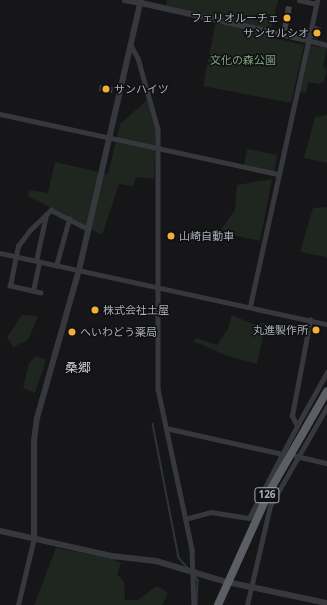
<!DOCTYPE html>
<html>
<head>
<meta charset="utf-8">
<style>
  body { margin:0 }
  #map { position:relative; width:327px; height:605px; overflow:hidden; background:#161618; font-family:"Open Sans","Noto Sans JP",sans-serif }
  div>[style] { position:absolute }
  .green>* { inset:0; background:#1e261f; transform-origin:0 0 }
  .stream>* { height:1.5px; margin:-0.75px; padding:0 0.75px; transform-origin:0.75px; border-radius:0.75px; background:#2c353c }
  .building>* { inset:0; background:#404145; transform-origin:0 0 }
  .minor>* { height:4.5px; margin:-2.25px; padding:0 2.25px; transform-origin:2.25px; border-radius:2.25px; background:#37383d }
  .tertiary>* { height:6px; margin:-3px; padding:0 3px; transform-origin:3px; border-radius:3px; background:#37383d }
  .trunk>* { height:8px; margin:-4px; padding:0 4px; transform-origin:4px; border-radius:4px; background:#5b5e65 }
  .dots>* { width:11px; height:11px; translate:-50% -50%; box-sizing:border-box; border:2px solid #111113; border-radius:50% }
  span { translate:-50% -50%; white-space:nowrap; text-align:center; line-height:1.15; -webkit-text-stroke:3px #111113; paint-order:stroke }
  .shield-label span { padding:1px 3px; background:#111113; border:1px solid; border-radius:3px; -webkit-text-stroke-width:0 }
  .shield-label { font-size:10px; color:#a8adb8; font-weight:700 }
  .poi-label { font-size:11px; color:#a8adb8 }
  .right { translate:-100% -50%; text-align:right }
  .left { translate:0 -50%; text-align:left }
  .park-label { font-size:11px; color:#7fa381 }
  .quarter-label { font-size:13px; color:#c9ccd4 }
</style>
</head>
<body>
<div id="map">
  <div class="green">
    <i style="clip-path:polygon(167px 0,278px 0,269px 37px,304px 45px,291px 103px,203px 86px,216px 20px,165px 9px)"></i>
    <i style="clip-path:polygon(309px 45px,327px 48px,323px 66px,327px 70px,324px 81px,319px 84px,308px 82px,306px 93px,299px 92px)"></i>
    <i style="clip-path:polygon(147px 100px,156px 131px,154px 179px,136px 177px,133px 186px,119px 184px,102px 235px,28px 196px,29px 190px,48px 193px,55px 162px,108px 174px,120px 124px)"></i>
    <i style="clip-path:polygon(327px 115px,327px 163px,304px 158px,315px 117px)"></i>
    <i style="left:247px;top:149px;width:31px;height:19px;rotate:11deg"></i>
    <i style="clip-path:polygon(272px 179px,260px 241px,219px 232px,235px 210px,237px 185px)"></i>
    <i style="clip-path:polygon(327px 207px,327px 257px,300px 252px,313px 208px)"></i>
    <i style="clip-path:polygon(22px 315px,38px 316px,28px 340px,13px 347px,7px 337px)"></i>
    <i style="clip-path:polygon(232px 315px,253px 324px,266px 323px,257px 364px,225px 355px,193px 341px,196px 338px,217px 345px,228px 329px)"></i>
    <i style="clip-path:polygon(36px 356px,46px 360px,35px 393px,23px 388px,29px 363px)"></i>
    <i style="clip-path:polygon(56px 548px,110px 558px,121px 563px,117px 574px,124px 582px,125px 600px,138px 600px,157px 586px,168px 593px,162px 605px,34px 605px)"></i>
  </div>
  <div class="stream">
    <i style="left:153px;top:424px;width:136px;rotate:79deg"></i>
    <i style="left:179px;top:558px;width:13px;rotate:48deg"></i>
    <i style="left:195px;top:576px;width:5px;rotate:53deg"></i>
    <i style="left:198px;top:580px;width:25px;rotate:92deg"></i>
  </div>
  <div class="building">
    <i style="clip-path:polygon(286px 6px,292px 7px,287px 31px,282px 30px)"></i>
    <i style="left:315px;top:26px;width:6px;height:12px;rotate:18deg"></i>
    <i style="left:100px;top:85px;width:13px;height:6px;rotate:9deg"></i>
  </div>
  <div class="minor">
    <i style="left:124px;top:0;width:17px;rotate:10deg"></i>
    <i style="left:299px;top:0;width:17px;rotate:13deg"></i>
    <i style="left:307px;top:40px;width:21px;rotate:14deg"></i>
    <i style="left:131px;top:45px;width:15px;rotate:62deg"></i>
    <i style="left:138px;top:58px;width:74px;rotate:74.3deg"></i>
    <i style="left:158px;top:129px;width:260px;rotate:90deg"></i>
    <i style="left:158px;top:389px;width:164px;rotate:78deg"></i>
    <i style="left:192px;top:549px;width:56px;rotate:88deg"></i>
    <i style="left:0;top:114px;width:284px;rotate:12.2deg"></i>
    <i style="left:0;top:253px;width:335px;rotate:12.3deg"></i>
    <i style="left:36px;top:261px;width:47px;rotate:-77.7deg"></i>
    <i style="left:56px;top:266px;width:49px;rotate:-74.5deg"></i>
    <i style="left:33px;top:291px;width:30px;rotate:-78deg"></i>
    <i style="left:41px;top:293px;width:32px;rotate:-167deg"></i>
    <i style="left:10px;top:286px;width:41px;rotate:-78.7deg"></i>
    <i style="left:18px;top:246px;width:20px;rotate:-53deg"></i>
    <i style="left:30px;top:230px;width:29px;rotate:-44deg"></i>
    <i style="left:51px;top:210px;width:42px;rotate:27.2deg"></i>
    <i style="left:250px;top:306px;width:313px;rotate:-77.6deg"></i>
    <i style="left:297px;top:426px;width:62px;rotate:-60.9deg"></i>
    <i style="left:166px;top:428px;width:119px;rotate:12.6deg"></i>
    <i style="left:296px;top:456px;width:32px;rotate:13deg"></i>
    <i style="left:185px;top:519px;width:27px;rotate:-15deg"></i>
    <i style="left:211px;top:512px;width:38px;rotate:9deg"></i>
    <i style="left:249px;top:518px;width:104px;rotate:-62.4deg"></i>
    <i style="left:297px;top:426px;width:11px;rotate:-117deg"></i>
    <i style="left:292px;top:416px;width:98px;rotate:-79.4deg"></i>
    <i style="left:18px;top:605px;width:69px;rotate:-76.6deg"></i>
    <i style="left:247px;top:605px;width:102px;rotate:-76.9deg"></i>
    <i style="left:270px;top:506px;width:114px;rotate:-60.1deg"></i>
  </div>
  <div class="tertiary">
    <i style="left:141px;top:3px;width:170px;rotate:12.6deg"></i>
    <i style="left:0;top:531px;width:115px;rotate:12.6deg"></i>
    <i style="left:112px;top:556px;width:44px;rotate:6.5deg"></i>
    <i style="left:156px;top:561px;width:74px;rotate:16.5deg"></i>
    <i style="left:227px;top:582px;width:102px;rotate:11.9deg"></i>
    <i style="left:34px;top:538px;width:97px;rotate:-90deg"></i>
    <i style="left:34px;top:441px;width:23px;rotate:-83deg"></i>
    <i style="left:37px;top:418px;width:154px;rotate:-74.2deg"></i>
    <i style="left:79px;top:270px;width:277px;rotate:-77.1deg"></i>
  </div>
  <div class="trunk">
    <i style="left:218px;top:605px;width:124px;rotate:-65.7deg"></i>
    <i style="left:269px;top:492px;width:116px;rotate:-60.1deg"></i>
  </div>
  <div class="dots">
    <i style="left:287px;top:18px;background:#f2b134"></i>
    <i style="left:317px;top:33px;background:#f2b134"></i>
    <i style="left:106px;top:89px;background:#f2b134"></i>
    <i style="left:171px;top:236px;background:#f2b134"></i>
    <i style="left:95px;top:310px;background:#f2b134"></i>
    <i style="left:316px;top:330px;background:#f2b134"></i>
    <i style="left:72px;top:332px;background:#f2b134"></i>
  </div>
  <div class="shield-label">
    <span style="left:267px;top:495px">126</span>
  </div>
  <div class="poi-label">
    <span class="right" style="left:279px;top:18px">フェリオルーチェ</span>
    <span class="right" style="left:309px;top:33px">サンセルシオ</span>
    <span class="left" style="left:114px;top:89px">サンハイツ</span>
    <span class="left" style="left:179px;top:236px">山崎自動車</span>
    <span class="left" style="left:103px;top:310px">株式会社土屋</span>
    <span class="right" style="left:308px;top:330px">丸進製作所</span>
    <span class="left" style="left:80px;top:332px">へいわどう薬局</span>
  </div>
  <div class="park-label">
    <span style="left:243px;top:60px">文化の森公園</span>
  </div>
  <div class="quarter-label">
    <span style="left:78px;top:367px">桑郷</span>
  </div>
</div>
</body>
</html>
